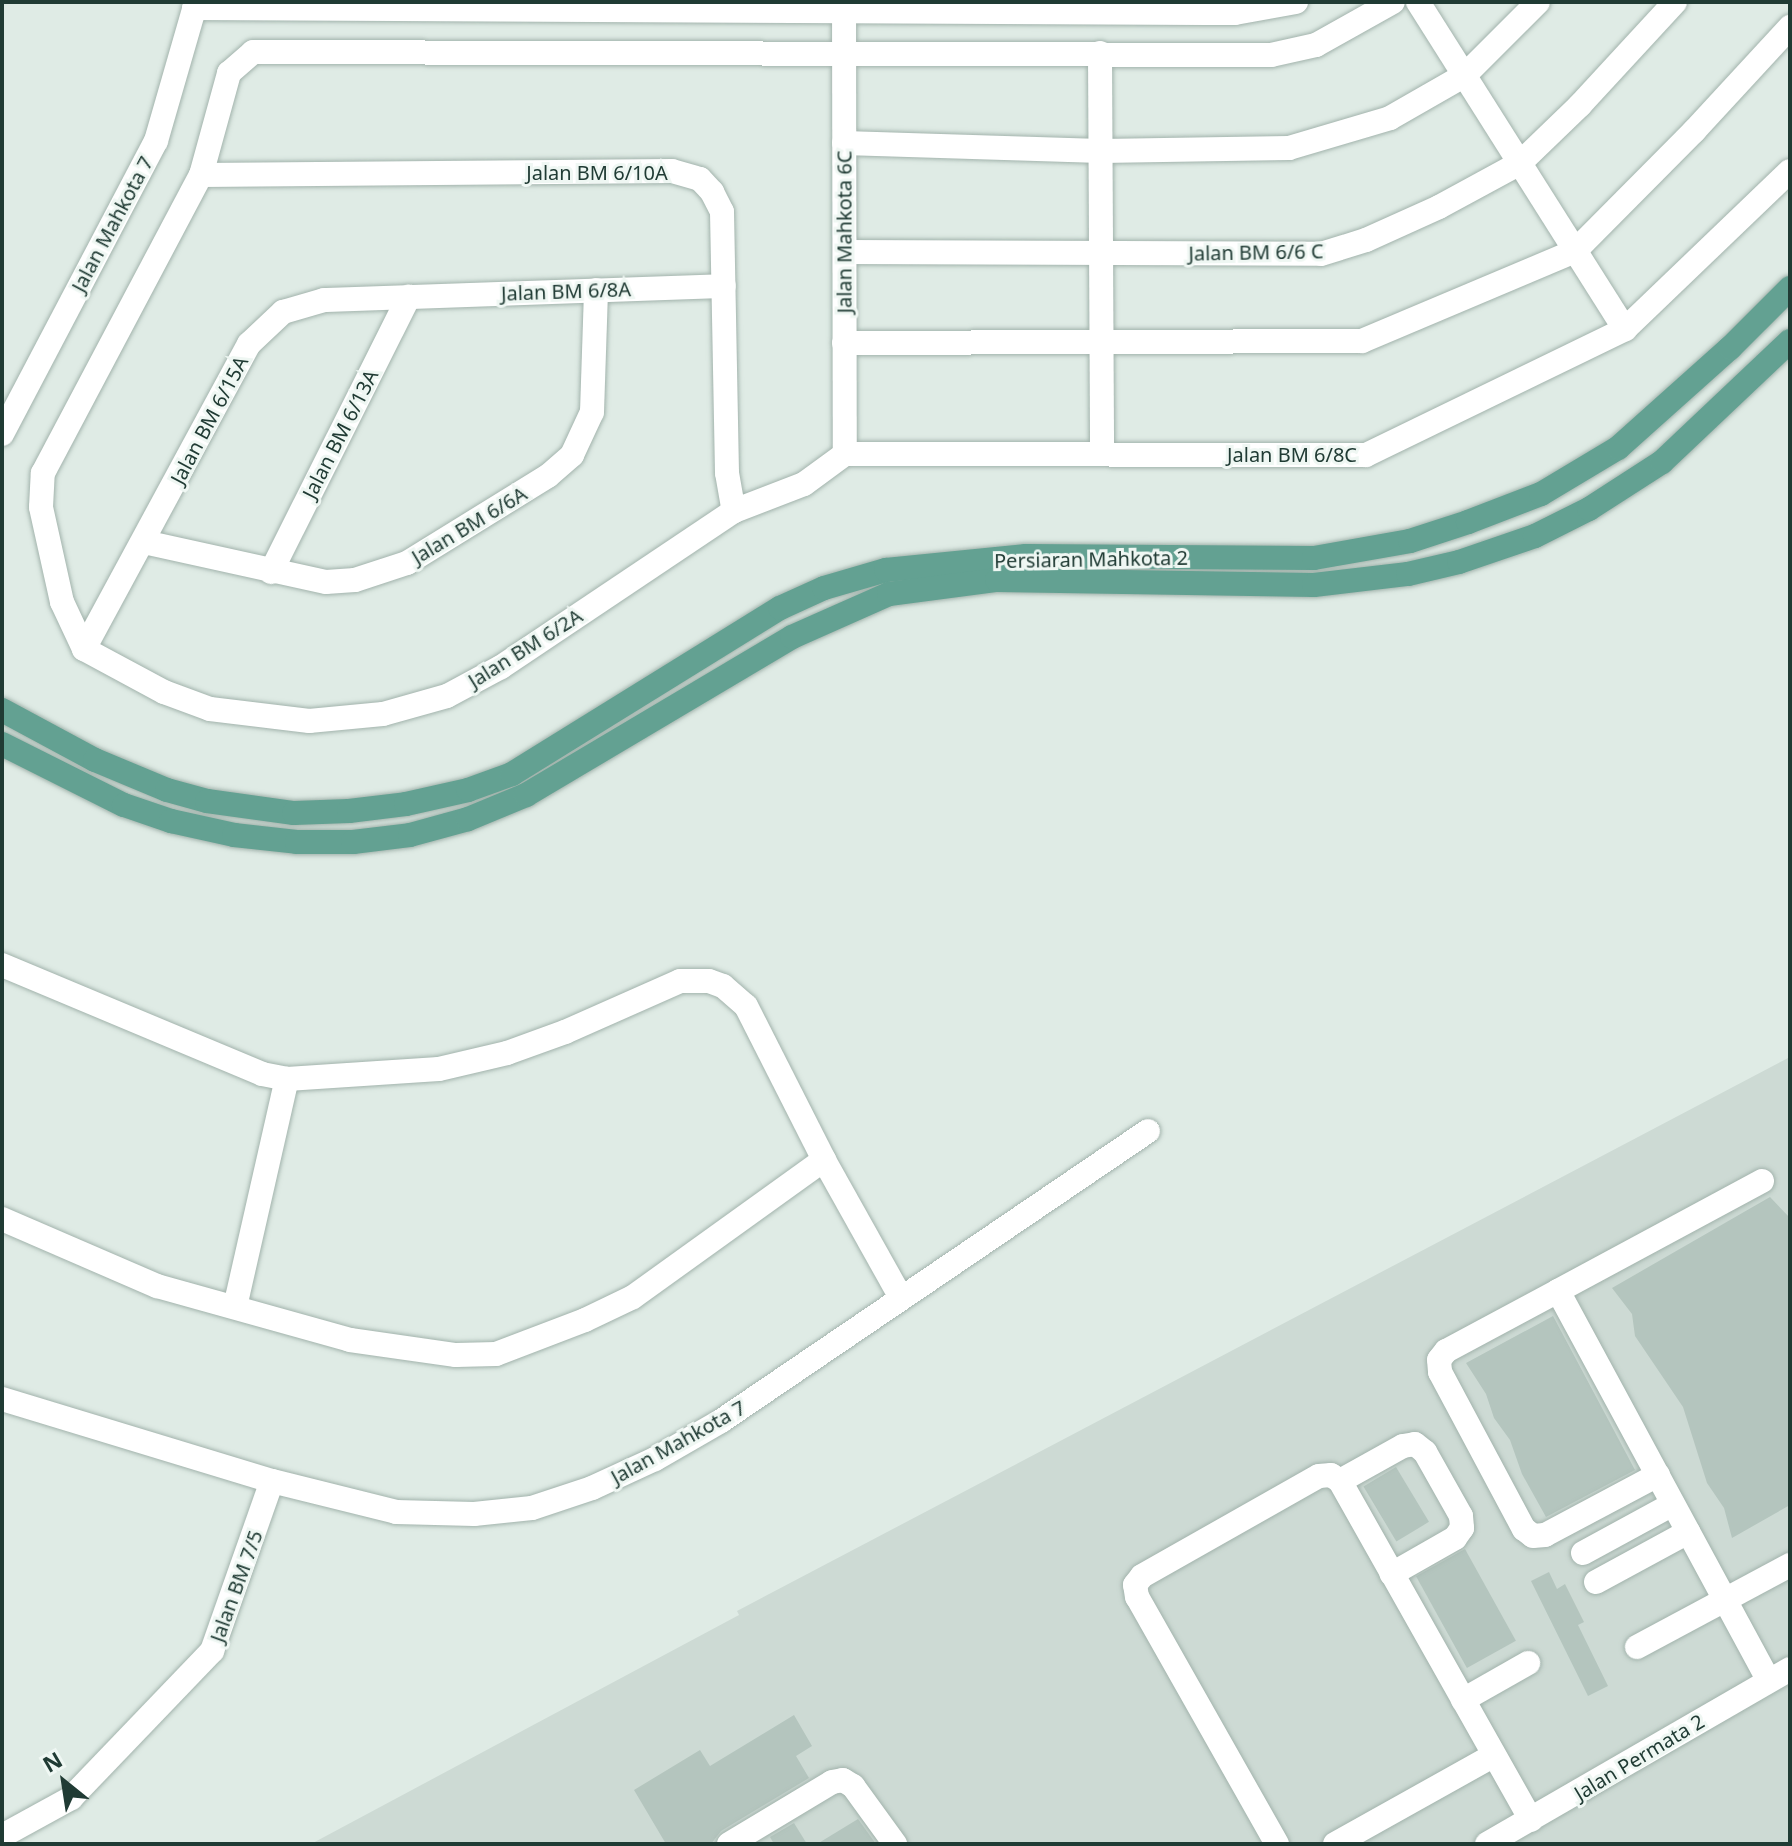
<!DOCTYPE html>
<html>
<head>
<meta charset="utf-8">
<style>
  body { margin:0 }
  #map { position:relative; width:1792px; height:1846px; overflow:hidden; background:#dfebe5; font-family:"Noto Sans",sans-serif }
  div>[style] { position:absolute }
  .built>* { inset:0; background:#cddad4 }
  .building>* { inset:0; background:#b4c5be; transform-origin:0 0 }
  .roads { filter:drop-shadow(0 0 2px #a2b3ac) drop-shadow(0 0 2px #a2b3ac) }
  .minor>* { height:24px; margin:-12px; padding:0 12px; transform-origin:12px; border-radius:12px; background:#fff }
  .major>* { height:24px; margin:-12px; padding:0 12px; transform-origin:12px; border-radius:12px; background:#63a192 }
  span { translate:-50% -50%; white-space:nowrap; text-align:center; line-height:1.15; -webkit-text-stroke:6px #eff7f3; paint-order:stroke }
  .street-label { font-size:20px; color:#203b34 }
  .frame { position:absolute; inset:0; border:4px solid #203b34; pointer-events:none }
  .north { position:absolute; left:24px; top:1742px; width:80px; height:80px; -webkit-text-stroke:6px #eff7f3; paint-order:stroke; rotate:330deg; font-size:22px; font-weight:700; line-height:32px; text-align:center; color:#203b34 }
  .north::after { content:''; display:block; margin:auto; width:28px; height:36px; background:#203b34; clip-path:polygon(50% 0,100% 100%,50% 72%,0 100%) }
</style>
</head>
<body>
<div id="map">
  <div class="built">
    <i style="clip-path:polygon(1790px 1057px,1790px 1844px,311px 1844px,739px 1615px,737px 1611px)"></i>
  </div>
  <div class="building">
    <i style="clip-path:polygon(1770px 1197px,1790px 1218px,1790px 1505px,1732px 1538px,1724px 1508px,1707px 1483px,1683px 1407px,1635px 1336px,1632px 1314px,1612px 1288px)"></i>
    <i style="clip-path:polygon(1553px 1316px,1635px 1470px,1546px 1517px,1522px 1474px,1510px 1440px,1494px 1418px,1486px 1394px,1466px 1363px)"></i>
    <i style="left:1396px;top:1467px;width:64px;height:38px;rotate:59deg"></i>
    <i style="left:1465px;top:1549px;width:105px;height:56px;rotate:61deg"></i>
    <i style="clip-path:polygon(1549px 1572px,1557px 1589px,1565px 1584px,1584px 1622px,1578px 1625px,1608px 1686px,1588px 1696px,1531px 1581px)"></i>
    <i style="clip-path:polygon(794px 1715px,812px 1746px,796px 1756px,809px 1778px,721px 1831px,711px 1844px,666px 1844px,634px 1790px,700px 1750px,710px 1766px)"></i>
    <i style="clip-path:polygon(858px 1819px,876px 1844px,817px 1844px)"></i>
    <i style="clip-path:polygon(794px 1823px,807px 1844px,774px 1844px,770px 1837px)"></i>
  </div>
  <div class="roads">
    <div class="minor">
      <i style="left:844px;top:2px;width:452px;rotate:89.9deg"></i>
      <i style="left:1418px;top:2px;width:387px;rotate:57.7deg"></i>
      <i style="left:194px;top:8px;width:1041px;rotate:0.28deg"></i>
      <i style="left:1235px;top:13px;width:62px;rotate:-10.2deg"></i>
      <i style="left:1100px;top:53px;width:400px;rotate:89.7deg"></i>
      <i style="left:844px;top:143px;width:257px;rotate:1.8deg"></i>
      <i style="left:1101px;top:151px;width:188px;rotate:-0.9deg"></i>
      <i style="left:1289px;top:148px;width:105px;rotate:-16.5deg"></i>
      <i style="left:1390px;top:118px;width:86px;rotate:-29.8deg"></i>
      <i style="left:1465px;top:75px;width:103px;rotate:-45deg"></i>
      <i style="left:201px;top:175px;width:471px;rotate:-0.5deg"></i>
      <i style="left:672px;top:171px;width:29px;rotate:16deg"></i>
      <i style="left:700px;top:179px;width:18px;rotate:47deg"></i>
      <i style="left:712px;top:192px;width:22px;rotate:63deg"></i>
      <i style="left:722px;top:212px;width:261px;rotate:88.9deg"></i>
      <i style="left:727px;top:473px;width:39px;rotate:80deg"></i>
      <i style="left:845px;top:252px;width:476px;rotate:0.2deg"></i>
      <i style="left:1321px;top:254px;width:47px;rotate:-17.3deg"></i>
      <i style="left:1366px;top:240px;width:80px;rotate:-24.3deg"></i>
      <i style="left:1439px;top:207px;width:92px;rotate:-28.5deg"></i>
      <i style="left:1520px;top:163px;width:83px;rotate:-44deg"></i>
      <i style="left:1580px;top:105px;width:140px;rotate:-47.3deg"></i>
      <i style="left:844px;top:343px;width:518px;rotate:-0.22deg"></i>
      <i style="left:1362px;top:341px;width:231px;rotate:-22.9deg"></i>
      <i style="left:1575px;top:251px;width:169px;rotate:-45.2deg"></i>
      <i style="left:1694px;top:131px;width:142px;rotate:-47.3deg"></i>
      <i style="left:2px;top:434px;width:331px;rotate:-62.3deg"></i>
      <i style="left:156px;top:141px;width:145px;rotate:-73.9deg"></i>
      <i style="left:845px;top:454px;width:521px;rotate:0.11deg"></i>
      <i style="left:1366px;top:455px;width:288px;rotate:-25.9deg"></i>
      <i style="left:1625px;top:329px;width:228px;rotate:-43.8deg"></i>
      <i style="left:144px;top:542px;width:186px;rotate:12.4deg"></i>
      <i style="left:326px;top:582px;width:29px;rotate:-4deg"></i>
      <i style="left:355px;top:580px;width:55px;rotate:-18.1deg"></i>
      <i style="left:407px;top:563px;width:166px;rotate:-31.7deg"></i>
      <i style="left:548px;top:476px;width:32px;rotate:-41deg"></i>
      <i style="left:572px;top:455px;width:47px;rotate:-65.1deg"></i>
      <i style="left:592px;top:412px;width:122px;rotate:-88.1deg"></i>
      <i style="left:271px;top:572px;width:308px;rotate:-63.4deg"></i>
      <i style="left:84px;top:649px;width:52px;rotate:-115.1deg"></i>
      <i style="left:62px;top:602px;width:97px;rotate:-102.5deg"></i>
      <i style="left:41px;top:507px;width:34px;rotate:-87deg"></i>
      <i style="left:43px;top:473px;width:337px;rotate:-62.1deg"></i>
      <i style="left:201px;top:175px;width:106px;rotate:-74.6deg"></i>
      <i style="left:229px;top:73px;width:32px;rotate:-41deg"></i>
      <i style="left:253px;top:52px;width:1018px;rotate:0.17deg"></i>
      <i style="left:1271px;top:55px;width:46px;rotate:-12.5deg"></i>
      <i style="left:1316px;top:45px;width:88px;rotate:-29.2deg"></i>
      <i style="left:84px;top:649px;width:91px;rotate:28.3deg"></i>
      <i style="left:164px;top:692px;width:49px;rotate:20.3deg"></i>
      <i style="left:210px;top:709px;width:100px;rotate:6.9deg"></i>
      <i style="left:309px;top:721px;width:74px;rotate:-5.4deg"></i>
      <i style="left:383px;top:714px;width:66px;rotate:-15.7deg"></i>
      <i style="left:447px;top:696px;width:61px;rotate:-28.2deg"></i>
      <i style="left:501px;top:667px;width:280px;rotate:-33.8deg"></i>
      <i style="left:734px;top:511px;width:75px;rotate:-21.1deg"></i>
      <i style="left:804px;top:484px;width:51px;rotate:-36.2deg"></i>
      <i style="left:84px;top:649px;width:347px;rotate:-61.6deg"></i>
      <i style="left:249px;top:344px;width:47px;rotate:-43.3deg"></i>
      <i style="left:283px;top:312px;width:43px;rotate:-16.3deg"></i>
      <i style="left:324px;top:300px;width:400px;rotate:-2deg"></i>
      <i style="left:2px;top:965px;width:282px;rotate:22.7deg"></i>
      <i style="left:262px;top:1074px;width:25px;rotate:11deg"></i>
      <i style="left:287px;top:1079px;width:152px;rotate:-3.8deg"></i>
      <i style="left:439px;top:1069px;width:70px;rotate:-13.2deg"></i>
      <i style="left:507px;top:1053px;width:62px;rotate:-19.9deg"></i>
      <i style="left:565px;top:1032px;width:126px;rotate:-23.9deg"></i>
      <i style="left:680px;top:981px;width:29px"></i>
      <i style="left:709px;top:981px;width:15px;rotate:20deg"></i>
      <i style="left:723px;top:986px;width:30px;rotate:41deg"></i>
      <i style="left:746px;top:1006px;width:173px;rotate:63.1deg"></i>
      <i style="left:824px;top:1160px;width:158px;rotate:60.8deg"></i>
      <i style="left:1762px;top:1181px;width:232px;rotate:151.7deg"></i>
      <i style="left:1558px;top:1291px;width:442px;rotate:61.6deg"></i>
      <i style="left:2px;top:1219px;width:169px;rotate:23.4deg"></i>
      <i style="left:157px;top:1286px;width:200px;rotate:15.6deg"></i>
      <i style="left:350px;top:1340px;width:107px;rotate:8.1deg"></i>
      <i style="left:456px;top:1355px;width:40px;rotate:-1.4deg"></i>
      <i style="left:496px;top:1354px;width:95px;rotate:-20.9deg"></i>
      <i style="left:585px;top:1320px;width:53px;rotate:-25.6deg"></i>
      <i style="left:633px;top:1297px;width:235px;rotate:-35.7deg"></i>
      <i style="left:1558px;top:1291px;width:127px;rotate:151.8deg"></i>
      <i style="left:1446px;top:1351px;width:11px;rotate:128deg"></i>
      <i style="left:1439px;top:1360px;width:12px;rotate:85deg"></i>
      <i style="left:1440px;top:1372px;width:178px;rotate:61.9deg"></i>
      <i style="left:1524px;top:1529px;width:11px;rotate:38deg"></i>
      <i style="left:1533px;top:1536px;width:12px;rotate:-5deg"></i>
      <i style="left:1545px;top:1535px;width:128px;rotate:-28deg"></i>
      <i style="left:235px;top:1307px;width:234px;rotate:-77.2deg"></i>
      <i style="left:2px;top:1399px;width:282px;rotate:16.9deg"></i>
      <i style="left:272px;top:1481px;width:128px;rotate:14deg"></i>
      <i style="left:396px;top:1512px;width:78px;rotate:1.5deg"></i>
      <i style="left:474px;top:1514px;width:58px;rotate:-5.9deg"></i>
      <i style="left:532px;top:1508px;width:63px;rotate:-18.4deg"></i>
      <i style="left:592px;top:1488px;width:69px;rotate:-24.7deg"></i>
      <i style="left:655px;top:1459px;width:76px;rotate:-29.9deg"></i>
      <i style="left:721px;top:1421px;width:516px;rotate:-34.18deg"></i>
      <i style="left:1340px;top:1481px;width:72px;rotate:-29.1deg"></i>
      <i style="left:1403px;top:1446px;width:12px;rotate:-9deg"></i>
      <i style="left:1415px;top:1444px;width:13px;rotate:39deg"></i>
      <i style="left:1425px;top:1452px;width:73px;rotate:60.6deg"></i>
      <i style="left:1461px;top:1516px;width:12px;rotate:85deg"></i>
      <i style="left:1462px;top:1528px;width:12px;rotate:125deg"></i>
      <i style="left:1455px;top:1538px;width:73px;rotate:150.3deg"></i>
      <i style="left:1583px;top:1553px;width:102px;rotate:-28.6deg"></i>
      <i style="left:1596px;top:1582px;width:105px;rotate:-28.5deg"></i>
      <i style="left:1637px;top:1647px;width:174px;rotate:-28.2deg"></i>
      <i style="left:1463px;top:1700px;width:75px;rotate:-29.6deg"></i>
      <i style="left:2px;top:1836px;width:79px;rotate:-28.8deg"></i>
      <i style="left:71px;top:1798px;width:204px;rotate:-46.2deg"></i>
      <i style="left:212px;top:1651px;width:180px;rotate:-70.6deg"></i>
      <i style="left:729px;top:1844px;width:120px;rotate:-31deg"></i>
      <i style="left:832px;top:1782px;width:11px;rotate:-10deg"></i>
      <i style="left:843px;top:1780px;width:12px;rotate:31deg"></i>
      <i style="left:853px;top:1786px;width:72px;rotate:54.1deg"></i>
      <i style="left:1277px;top:1844px;width:284px;rotate:-119.5deg"></i>
      <i style="left:1137px;top:1597px;width:12px;rotate:-99deg"></i>
      <i style="left:1135px;top:1585px;width:11px;rotate:-52deg"></i>
      <i style="left:1142px;top:1576px;width:203px;rotate:-29.5deg"></i>
      <i style="left:1319px;top:1476px;width:12px;rotate:-5deg"></i>
      <i style="left:1331px;top:1475px;width:11px;rotate:34deg"></i>
      <i style="left:1340px;top:1481px;width:389px;rotate:60.6deg"></i>
      <i style="left:1335px;top:1844px;width:182px;rotate:-29.2deg"></i>
      <i style="left:1487px;top:1844px;width:350px;rotate:-30deg"></i>
    </div>
    <div class="major">
      <i style="left:2px;top:710px;width:106px;rotate:28.3deg"></i>
      <i style="left:95px;top:760px;width:78px;rotate:22.6deg"></i>
      <i style="left:167px;top:790px;width:41px;rotate:15.4deg"></i>
      <i style="left:207px;top:801px;width:88px;rotate:7.9deg"></i>
      <i style="left:294px;top:813px;width:55px;rotate:-2.1deg"></i>
      <i style="left:349px;top:811px;width:57px;rotate:-7deg"></i>
      <i style="left:406px;top:804px;width:64px;rotate:-12.7deg"></i>
      <i style="left:468px;top:790px;width:47px;rotate:-20deg"></i>
      <i style="left:512px;top:774px;width:315px;rotate:-31.8deg"></i>
      <i style="left:780px;top:608px;width:48px;rotate:-24.4deg"></i>
      <i style="left:824px;top:588px;width:65px;rotate:-16.2deg"></i>
      <i style="left:886px;top:570px;width:141px;rotate:-5.7deg"></i>
      <i style="left:1026px;top:556px;width:288px;rotate:0.4deg"></i>
      <i style="left:1314px;top:558px;width:97px;rotate:-10deg"></i>
      <i style="left:1410px;top:541px;width:61px;rotate:-18.1deg"></i>
      <i style="left:1468px;top:522px;width:78px;rotate:-21deg"></i>
      <i style="left:1541px;top:494px;width:90px;rotate:-30.9deg"></i>
      <i style="left:1618px;top:448px;width:150px;rotate:-41.8deg"></i>
      <i style="left:1730px;top:348px;width:85px;rotate:-45deg"></i>
      <i style="left:2px;top:744px;width:136px;rotate:26.6deg"></i>
      <i style="left:124px;top:805px;width:50px;rotate:18.8deg"></i>
      <i style="left:171px;top:821px;width:65px;rotate:12.5deg"></i>
      <i style="left:234px;top:835px;width:63px;rotate:6.3deg"></i>
      <i style="left:297px;top:842px;width:56px"></i>
      <i style="left:353px;top:842px;width:57px;rotate:-7deg"></i>
      <i style="left:410px;top:835px;width:60px;rotate:-15.4deg"></i>
      <i style="left:468px;top:819px;width:63px;rotate:-22.5deg"></i>
      <i style="left:526px;top:795px;width:309px;rotate:-30.7deg"></i>
      <i style="left:792px;top:637px;width:106px;rotate:-23.9deg"></i>
      <i style="left:889px;top:594px;width:109px;rotate:-7.4deg"></i>
      <i style="left:997px;top:580px;width:317px;rotate:0.9deg"></i>
      <i style="left:1314px;top:585px;width:95px;rotate:-6.7deg"></i>
      <i style="left:1408px;top:574px;width:52px;rotate:-13.2deg"></i>
      <i style="left:1459px;top:562px;width:80px;rotate:-18.9deg"></i>
      <i style="left:1535px;top:536px;width:60px;rotate:-26.6deg"></i>
      <i style="left:1589px;top:509px;width:87px;rotate:-32.8deg"></i>
      <i style="left:1662px;top:462px;width:176px;rotate:-43.4deg"></i>
    </div>
  </div>
  <div class="street-label">
    <span style="left:597px;top:172px">Jalan BM 6/10A</span>
    <span style="left:112px;top:224px;rotate:-62deg">Jalan Mahkota 7</span>
    <span style="left:844px;top:232px;rotate:-90deg">Jalan Mahkota 6C</span>
    <span style="left:1256px;top:252px;rotate:-1deg">Jalan BM 6/6 C</span>
    <span style="left:566px;top:291px;rotate:-2deg">Jalan BM 6/8A</span>
    <span style="left:209px;top:420px;rotate:-62deg">Jalan BM 6/15A</span>
    <span style="left:340px;top:434px;rotate:-63deg">Jalan BM 6/13A</span>
    <span style="left:1292px;top:454px">Jalan BM 6/8C</span>
    <span style="left:469px;top:525px;rotate:-31deg">Jalan BM 6/6A</span>
    <span style="left:1091px;top:559px;rotate:-1deg">Persiaran Mahkota 2</span>
    <span style="left:525px;top:648px;rotate:-32deg">Jalan BM 6/2A</span>
    <span style="left:678px;top:1442px;rotate:-29deg">Jalan Mahkota 7</span>
    <span style="left:236px;top:1586px;rotate:-70deg">Jalan BM 7/5</span>
    <span style="left:1639px;top:1757px;rotate:-31deg">Jalan Permata 2</span>
  </div>
  <div class="frame"></div>
  <div class="north">N</div>
</div>
</body>
</html>
